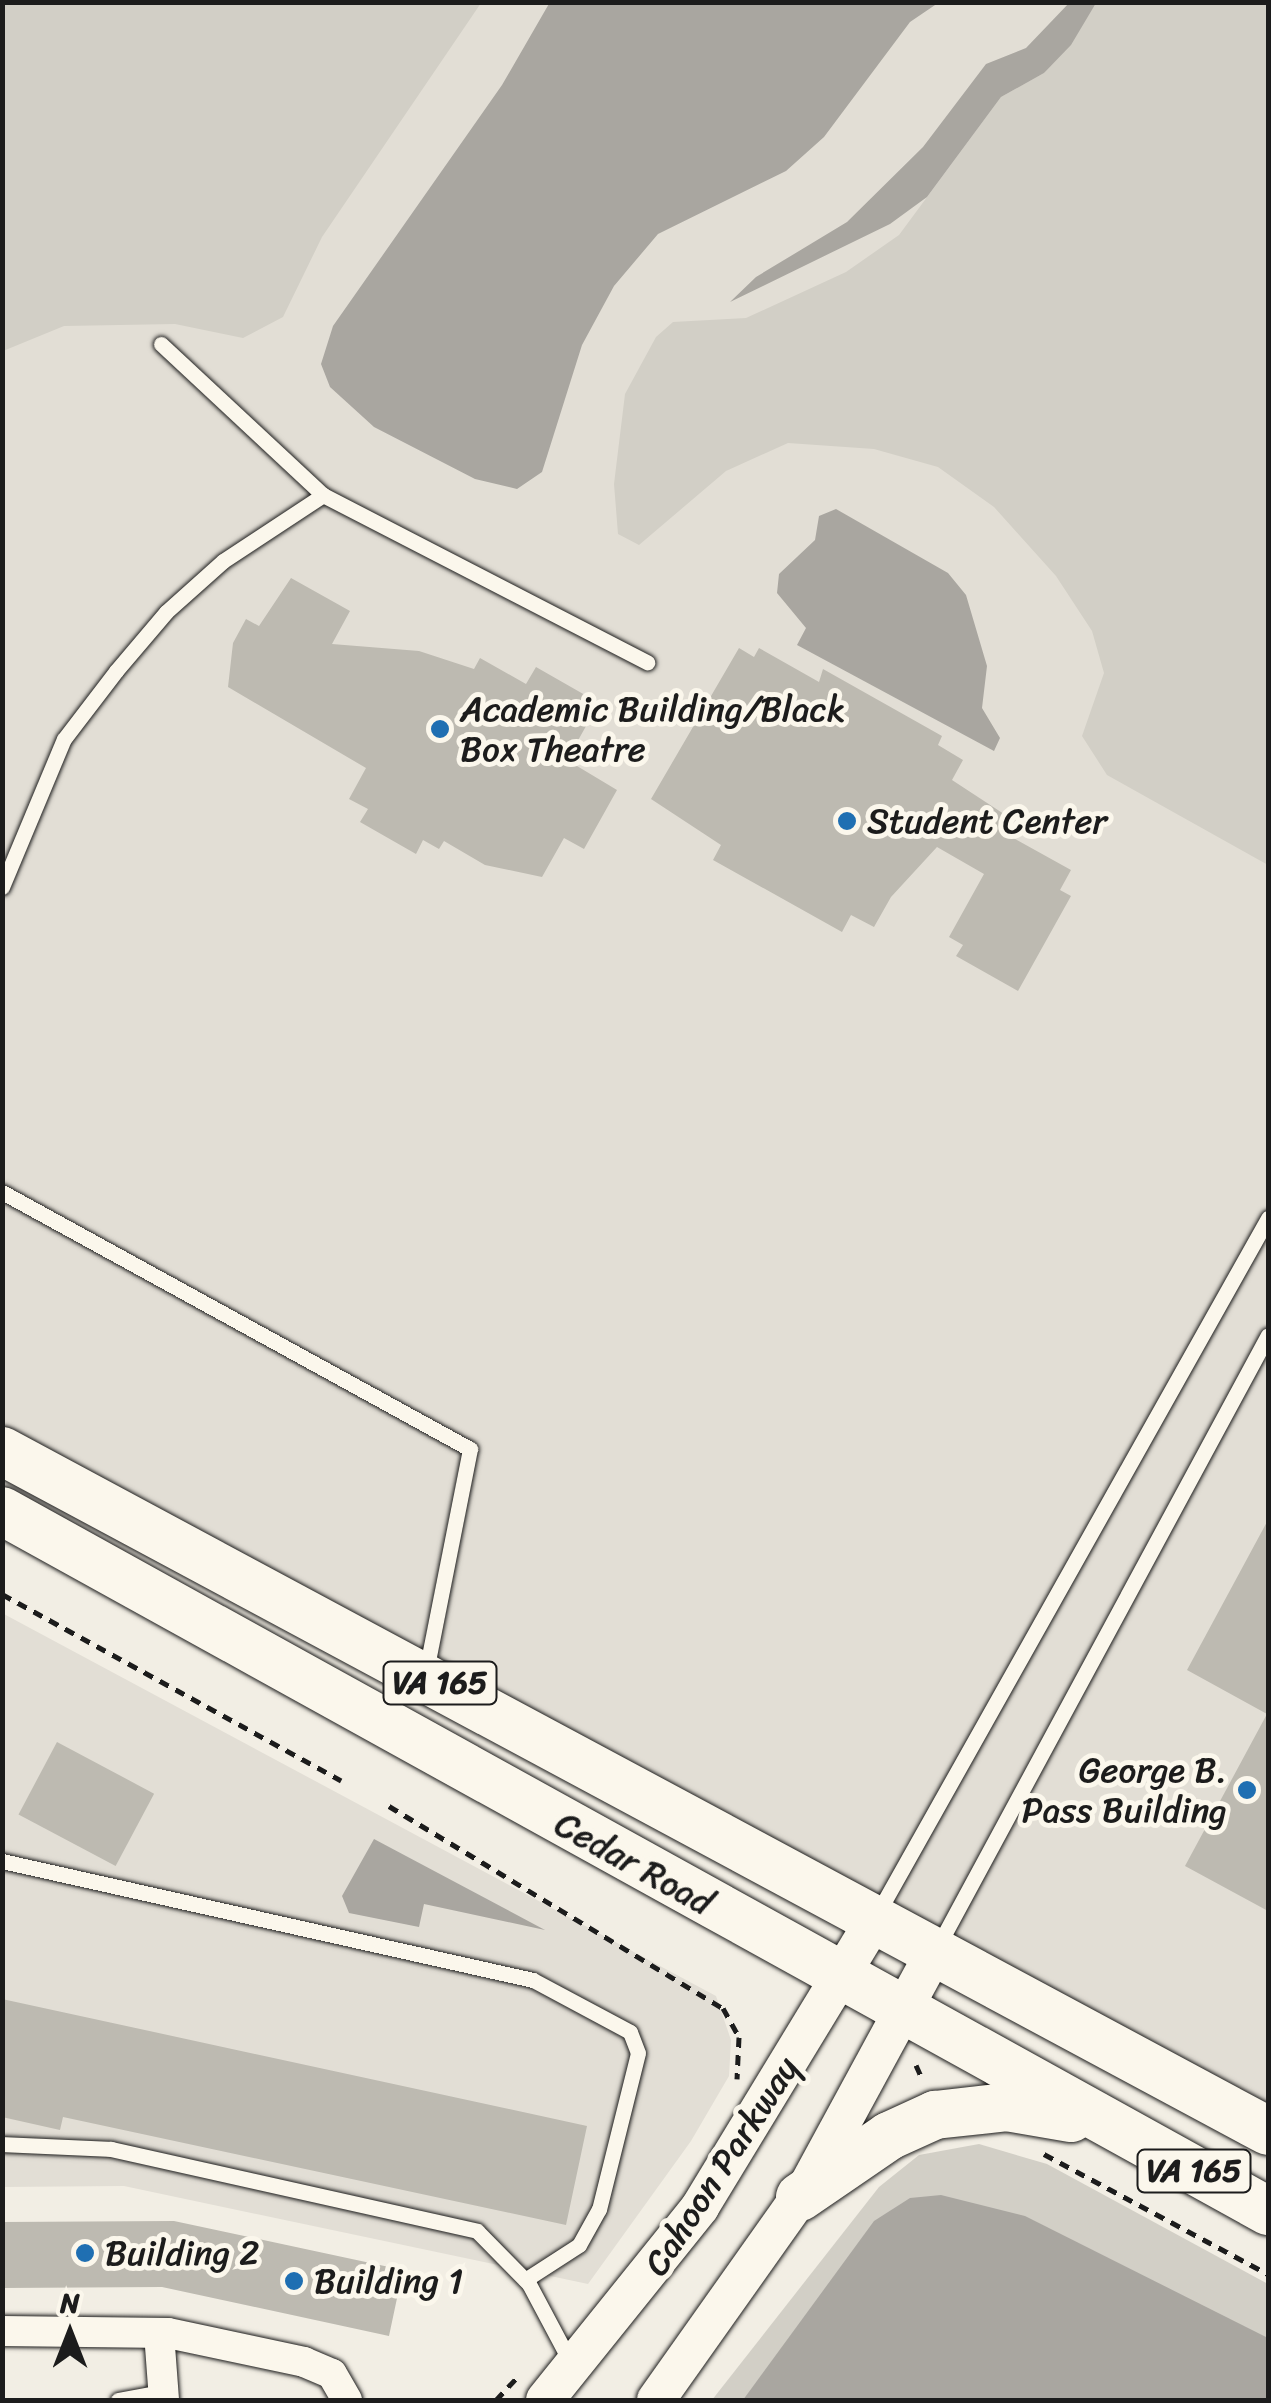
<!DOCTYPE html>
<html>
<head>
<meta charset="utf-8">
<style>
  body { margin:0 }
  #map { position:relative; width:1271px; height:2403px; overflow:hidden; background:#f2eee4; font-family:Sriracha,sans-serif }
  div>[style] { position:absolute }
  .built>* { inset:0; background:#e2ded5 }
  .green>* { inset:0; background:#d2cfc6 }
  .water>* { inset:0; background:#a9a6a0 }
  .building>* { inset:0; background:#bdbab1; transform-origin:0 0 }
  .path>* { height:5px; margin-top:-2.5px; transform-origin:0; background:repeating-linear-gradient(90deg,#1c1c1c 0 10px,transparent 0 18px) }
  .roads { filter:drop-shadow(0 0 2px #1c1c1c) drop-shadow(0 0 2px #1c1c1c) }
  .service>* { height:15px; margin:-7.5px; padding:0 7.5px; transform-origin:7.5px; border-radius:7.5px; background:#fbf7ec }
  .minor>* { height:30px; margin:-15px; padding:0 15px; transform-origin:15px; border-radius:15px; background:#fbf7ec }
  .tertiary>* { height:38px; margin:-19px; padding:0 19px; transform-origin:19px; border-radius:19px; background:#fbf7ec }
  .primary>* { height:48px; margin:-24px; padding:0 24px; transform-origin:24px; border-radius:24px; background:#fbf7ec }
  .dots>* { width:28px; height:28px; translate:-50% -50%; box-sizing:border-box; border:5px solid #fbf7ec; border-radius:50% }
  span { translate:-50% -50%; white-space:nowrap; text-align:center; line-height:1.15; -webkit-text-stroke:10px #fbf7ec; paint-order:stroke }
  .shield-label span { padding:2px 8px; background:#fbf7ec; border:2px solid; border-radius:8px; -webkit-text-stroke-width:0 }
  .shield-label { font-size:32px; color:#1c1c1c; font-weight:700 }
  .poi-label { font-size:35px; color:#1c1c1c }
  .left { translate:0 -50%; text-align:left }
  .right { translate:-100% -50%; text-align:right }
  .street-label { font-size:35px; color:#1c1c1c }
  .frame { position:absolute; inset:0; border:5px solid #1c1c1c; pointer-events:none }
  .north { position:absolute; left:20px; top:2283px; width:100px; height:100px; -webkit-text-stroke:8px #fbf7ec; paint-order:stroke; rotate:0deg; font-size:28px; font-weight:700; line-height:40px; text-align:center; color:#1c1c1c }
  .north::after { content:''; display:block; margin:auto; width:35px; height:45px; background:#1c1c1c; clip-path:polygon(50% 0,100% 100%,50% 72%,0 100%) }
</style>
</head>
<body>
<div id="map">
  <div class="built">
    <i style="clip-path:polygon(2px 3px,1268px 3px,1268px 2107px,3px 1433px)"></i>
    <i style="clip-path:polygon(2px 1613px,716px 1996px,731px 2040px,729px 2076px,691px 2141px,588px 2284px,124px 2186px,3px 2187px)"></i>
  </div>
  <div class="green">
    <i style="clip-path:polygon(3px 2px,481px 2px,481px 3px,322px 237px,283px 317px,243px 338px,175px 324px,64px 326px,3px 351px)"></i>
    <i style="clip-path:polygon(1096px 3px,1268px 3px,1268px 865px,1107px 775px,1082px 736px,1104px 673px,1092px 631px,1056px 576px,994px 507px,938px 467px,874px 449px,788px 443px,726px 471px,639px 545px,618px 534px,614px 484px,625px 394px,656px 337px,673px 322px,746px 318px,846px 272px,899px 235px,1001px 97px,1044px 73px)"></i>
    <i style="clip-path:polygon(979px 2144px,1047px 2164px,1268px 2284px,1268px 2400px,712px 2400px,879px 2187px,919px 2155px)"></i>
  </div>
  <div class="water">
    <i style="clip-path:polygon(550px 2px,938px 3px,910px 22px,824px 137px,786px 171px,658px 234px,614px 286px,582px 345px,542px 472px,517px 489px,475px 479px,374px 427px,330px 387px,321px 364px,333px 326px,502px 85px)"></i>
    <i style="clip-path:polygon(1070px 2px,1096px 3px,1071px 45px,1044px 73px,1001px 97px,927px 197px,890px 224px,730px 302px,756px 277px,847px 222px,923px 147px,986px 64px,1026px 48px)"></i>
    <i style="clip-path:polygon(836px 509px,948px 573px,966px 595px,987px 666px,982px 708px,1000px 738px,994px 751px,797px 645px,806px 628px,777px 593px,779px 574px,815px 540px,819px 516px)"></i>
    <i style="clip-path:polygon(374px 1839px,545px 1930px,424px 1904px,419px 1927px,349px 1913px,342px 1896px)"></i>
    <i style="clip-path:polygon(941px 2195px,1025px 2216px,1268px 2338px,1268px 2400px,743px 2400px,874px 2221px,910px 2198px)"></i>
  </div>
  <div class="building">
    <i style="clip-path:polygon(291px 578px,350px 611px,332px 644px,419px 651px,474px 669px,480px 658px,526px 684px,536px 667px,599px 703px,567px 760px,617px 790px,584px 849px,564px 838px,542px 877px,485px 865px,444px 841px,439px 849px,423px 840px,416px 854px,360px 822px,368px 809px,349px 799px,366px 768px,228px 687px,233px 643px,246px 619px,259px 626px)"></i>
    <i style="clip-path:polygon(739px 648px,754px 657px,759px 648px,819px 682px,823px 669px,942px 736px,938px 745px,963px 760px,952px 780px,1007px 816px,999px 830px,1071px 870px,1060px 890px,1071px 896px,1018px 991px,956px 956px,963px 945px,949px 937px,984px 874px,937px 847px,891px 897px,874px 927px,851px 915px,842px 932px,713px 860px,721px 845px,651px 799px)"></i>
    <i style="clip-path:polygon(1268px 1520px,1268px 1911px,1185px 1866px,1267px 1714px,1187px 1670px)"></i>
    <i style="left:57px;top:1742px;width:110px;height:82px;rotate:28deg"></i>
    <i style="clip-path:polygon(2px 1999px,587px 2126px,566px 2225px,63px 2117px,60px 2130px,2px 2117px)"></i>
    <i style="clip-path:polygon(174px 2221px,403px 2270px,389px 2336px,162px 2287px,2px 2288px,2px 2222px)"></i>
  </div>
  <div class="path">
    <i style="left:2px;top:1594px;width:387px;rotate:28.8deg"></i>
    <i style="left:389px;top:1806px;width:390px;rotate:31.2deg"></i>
    <i style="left:723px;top:2008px;width:33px;rotate:61deg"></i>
    <i style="left:739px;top:2037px;width:42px;rotate:92.7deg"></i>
    <i style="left:916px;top:2065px;width:17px;rotate:66deg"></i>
    <i style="left:1044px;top:2154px;width:254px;rotate:28.2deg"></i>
    <i style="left:496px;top:2400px;width:35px;rotate:-47deg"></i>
  </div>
  <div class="roads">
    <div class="service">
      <i style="left:161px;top:344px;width:221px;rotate:43deg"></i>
      <i style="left:2px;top:887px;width:160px;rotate:-67.3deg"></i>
      <i style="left:64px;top:739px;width:86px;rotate:-52.6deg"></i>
      <i style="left:116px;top:671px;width:77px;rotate:-49.7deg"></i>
      <i style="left:166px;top:612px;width:76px;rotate:-41.8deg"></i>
      <i style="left:223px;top:561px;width:120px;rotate:-33.4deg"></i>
      <i style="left:323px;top:495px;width:365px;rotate:27.3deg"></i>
      <i style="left:2px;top:1192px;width:534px;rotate:28.77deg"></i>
      <i style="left:470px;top:1449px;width:226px;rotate:101.2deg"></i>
      <i style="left:2px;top:1861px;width:544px;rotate:12.63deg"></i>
      <i style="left:533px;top:1980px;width:110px;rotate:28.2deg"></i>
      <i style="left:630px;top:2032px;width:22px;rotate:69deg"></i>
      <i style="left:638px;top:2053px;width:161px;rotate:104deg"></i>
      <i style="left:599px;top:2209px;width:41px;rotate:119.1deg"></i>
      <i style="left:579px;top:2245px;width:64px;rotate:147.1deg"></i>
      <i style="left:876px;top:1916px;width:801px;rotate:-60.68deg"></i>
      <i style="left:938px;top:1946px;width:694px;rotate:-61.63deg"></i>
      <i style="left:2px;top:2144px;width:109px;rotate:2.6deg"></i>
      <i style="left:111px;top:2149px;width:375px;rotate:12.6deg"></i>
      <i style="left:477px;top:2231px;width:74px;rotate:45.5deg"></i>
      <i style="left:529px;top:2284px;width:92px;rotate:62deg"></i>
      <i style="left:118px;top:2400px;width:44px;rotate:-10.5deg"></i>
    </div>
    <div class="minor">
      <i style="left:2px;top:2331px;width:166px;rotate:0.7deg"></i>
      <i style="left:168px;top:2333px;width:139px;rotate:12deg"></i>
      <i style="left:304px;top:2362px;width:30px;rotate:23deg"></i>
      <i style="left:332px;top:2374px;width:30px;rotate:60deg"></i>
      <i style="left:159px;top:2333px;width:67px;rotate:85.7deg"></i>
    </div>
    <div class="tertiary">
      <i style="left:545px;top:2400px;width:248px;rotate:-51.2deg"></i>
      <i style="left:700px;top:2207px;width:339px;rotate:-58.7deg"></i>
      <i style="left:656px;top:2400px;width:261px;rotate:-54.7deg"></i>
      <i style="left:807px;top:2187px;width:271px;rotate:-61.5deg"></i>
    </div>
    <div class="primary">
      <i style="left:2px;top:1451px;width:1437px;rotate:28.24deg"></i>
      <i style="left:2px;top:1511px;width:1447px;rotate:28.94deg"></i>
      <i style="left:800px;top:2197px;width:108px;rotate:-34.4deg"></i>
      <i style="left:889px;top:2136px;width:51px;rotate:-24.5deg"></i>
      <i style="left:935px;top:2115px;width:72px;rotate:-6.3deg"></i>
      <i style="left:1007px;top:2107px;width:65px;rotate:9.8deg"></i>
    </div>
  </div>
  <div class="dots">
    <i style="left:440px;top:729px;background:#1f6fb2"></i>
    <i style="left:847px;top:821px;background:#1f6fb2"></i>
    <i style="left:1247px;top:1790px;background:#1f6fb2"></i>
    <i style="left:85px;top:2253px;background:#1f6fb2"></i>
    <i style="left:294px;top:2281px;background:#1f6fb2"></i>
  </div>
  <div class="shield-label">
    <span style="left:440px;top:1683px">VA 165</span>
    <span style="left:1194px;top:2171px">VA 165</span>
  </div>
  <div class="poi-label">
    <span class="left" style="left:460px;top:729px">Academic Building/Black<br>Box Theatre</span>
    <span class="left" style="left:867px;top:821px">Student Center</span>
    <span class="right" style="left:1227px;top:1790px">George B.<br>Pass Building</span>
    <span class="left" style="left:105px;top:2253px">Building 2</span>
    <span class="left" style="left:314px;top:2281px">Building 1</span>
  </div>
  <div class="street-label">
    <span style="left:634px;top:1863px;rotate:29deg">Cedar Road</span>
    <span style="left:721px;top:2166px;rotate:-57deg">Cahoon Parkway</span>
  </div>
  <div class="frame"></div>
  <div class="north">N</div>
</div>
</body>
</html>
